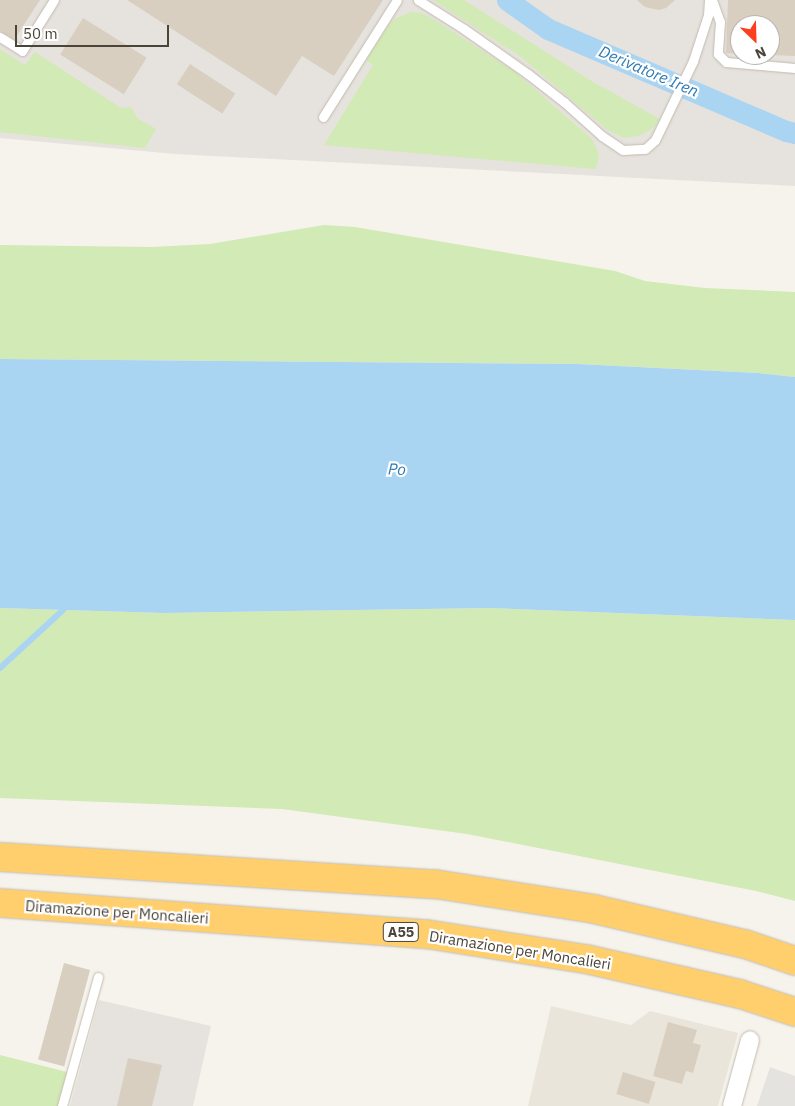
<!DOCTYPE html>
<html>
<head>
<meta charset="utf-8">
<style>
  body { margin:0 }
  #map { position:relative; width:795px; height:1106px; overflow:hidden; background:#f6f3ec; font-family:"IBM Plex Sans",sans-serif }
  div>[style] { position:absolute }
  .residential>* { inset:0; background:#eae5da }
  .industrial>* { inset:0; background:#e6e2dd }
  .green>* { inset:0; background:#d2eab5 }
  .parking>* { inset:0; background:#e5e3e0 }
  .water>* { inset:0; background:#a9d4f2 }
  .stream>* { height:6px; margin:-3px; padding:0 3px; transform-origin:3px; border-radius:3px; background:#a9d4f2 }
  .canal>* { height:21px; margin:-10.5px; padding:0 10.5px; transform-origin:10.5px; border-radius:10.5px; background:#a9d4f2 }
  .building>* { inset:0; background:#d8cfc1; transform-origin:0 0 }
  .roads { filter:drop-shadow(0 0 1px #c2bbae) drop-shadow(0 0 1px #c2bbae) }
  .lane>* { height:9px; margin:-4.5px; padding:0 4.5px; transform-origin:4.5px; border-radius:4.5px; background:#fff }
  .street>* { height:18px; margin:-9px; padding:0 9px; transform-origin:9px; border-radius:9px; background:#fff }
  .highway>* { height:28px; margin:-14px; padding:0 14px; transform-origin:14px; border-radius:14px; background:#ffcf6e }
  span { translate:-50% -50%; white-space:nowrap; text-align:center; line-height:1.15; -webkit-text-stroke:4.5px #fff; paint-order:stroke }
  .shield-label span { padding:1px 4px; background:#fff; border:1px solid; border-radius:4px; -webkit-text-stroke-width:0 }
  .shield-label { font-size:14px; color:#4b4439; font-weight:700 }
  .street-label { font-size:15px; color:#4b4439 }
  .water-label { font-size:16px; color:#2e7ab2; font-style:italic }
  .north { position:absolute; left:730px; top:15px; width:50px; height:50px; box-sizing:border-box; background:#fff; border:1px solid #b7b4b0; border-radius:50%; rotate:156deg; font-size:14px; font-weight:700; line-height:20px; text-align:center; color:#4b4439 }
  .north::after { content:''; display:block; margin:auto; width:18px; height:22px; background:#fc3f1d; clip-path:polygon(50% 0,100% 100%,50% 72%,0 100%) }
  .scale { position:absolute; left:15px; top:25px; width:154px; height:22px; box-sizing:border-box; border:2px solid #4b4439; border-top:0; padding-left:6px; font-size:15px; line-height:18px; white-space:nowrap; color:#4b4439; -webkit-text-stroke:4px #fff; paint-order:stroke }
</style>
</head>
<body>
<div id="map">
  <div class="residential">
    <i style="clip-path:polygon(551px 1006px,631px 1025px,650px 1011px,738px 1033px,718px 1106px,528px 1106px)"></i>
  </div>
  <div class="industrial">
    <i style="clip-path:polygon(evenodd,0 0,795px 0,795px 186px,175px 154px,0 138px,0 0,740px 25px,770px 25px,770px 55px,740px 55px,740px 25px)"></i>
    <i style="clip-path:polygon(99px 1000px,211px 1026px,193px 1106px,70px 1106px)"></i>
  </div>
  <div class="green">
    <i style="clip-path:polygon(433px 0,464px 0,593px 82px,660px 119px,651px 130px,638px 136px,624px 138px,609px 131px,521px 57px)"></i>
    <i style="clip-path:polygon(411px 12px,422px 13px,433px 19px,515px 72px,592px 139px,599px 154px,596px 169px,324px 145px,373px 65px,366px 60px,387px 28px,394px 19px)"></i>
    <i style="clip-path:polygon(0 49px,25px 65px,35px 52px,121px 108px,131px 107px,138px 119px,156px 129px,145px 148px,0 132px)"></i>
    <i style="clip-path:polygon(324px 225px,355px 227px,615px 271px,645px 281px,705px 288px,795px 292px,795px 377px,758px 373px,577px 364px,0 359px,0 245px,152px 247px,210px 244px)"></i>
    <i style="clip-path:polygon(0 608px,164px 613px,490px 608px,795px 620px,795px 901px,756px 891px,467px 834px,282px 809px,0 798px)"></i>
    <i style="clip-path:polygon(0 1055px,67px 1072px,58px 1106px,0 1106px)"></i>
  </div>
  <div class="parking">
    <i style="clip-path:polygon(770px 1067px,795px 1076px,795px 1106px,757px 1106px)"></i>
  </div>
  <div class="water">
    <i style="clip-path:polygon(0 359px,577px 364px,758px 373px,795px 377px,795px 620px,490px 608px,164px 613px,0 608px)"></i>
  </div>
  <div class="stream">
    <i style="left:0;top:668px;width:86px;rotate:-42.6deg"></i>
  </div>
  <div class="canal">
    <i style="left:507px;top:0;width:50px;rotate:35.3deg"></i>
    <i style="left:548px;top:29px;width:259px;rotate:23.2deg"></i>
    <i style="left:786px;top:131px;width:9px;rotate:13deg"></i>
  </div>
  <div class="building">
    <i style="clip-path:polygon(0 0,40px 0,14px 40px,0 31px)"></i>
    <i style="clip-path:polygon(127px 0,383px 0,334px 76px,302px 56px,276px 96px)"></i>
    <i style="clip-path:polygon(637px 0,675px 0,666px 8px,659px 10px,645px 7px)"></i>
    <i style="clip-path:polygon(728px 0,795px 0,795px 56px,770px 55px,770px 25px,740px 25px,740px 54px,726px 53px)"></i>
    <i style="left:83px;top:18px;width:75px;height:43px;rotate:32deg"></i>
    <i style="left:190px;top:64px;width:54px;height:24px;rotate:33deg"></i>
    <i style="left:64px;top:963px;width:27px;height:100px;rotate:15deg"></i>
    <i style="clip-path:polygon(668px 1022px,697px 1030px,693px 1043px,701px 1045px,693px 1073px,686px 1071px,682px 1084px,653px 1076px)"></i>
    <i style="clip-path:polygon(128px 1058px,162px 1065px,152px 1106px,117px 1106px)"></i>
    <i style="left:623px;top:1072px;width:34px;height:23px;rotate:17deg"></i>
  </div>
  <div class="roads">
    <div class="lane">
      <i style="left:418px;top:0;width:54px;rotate:32.2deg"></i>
      <i style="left:464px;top:29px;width:78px;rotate:35.1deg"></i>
      <i style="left:528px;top:74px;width:46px;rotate:37.9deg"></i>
      <i style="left:564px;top:102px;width:51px;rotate:41.8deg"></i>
      <i style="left:602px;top:136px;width:25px;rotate:34deg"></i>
      <i style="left:623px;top:150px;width:22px;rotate:-3deg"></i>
      <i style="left:645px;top:149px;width:13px;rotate:-42deg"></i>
      <i style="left:655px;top:140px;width:88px;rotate:-64.3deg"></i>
      <i style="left:693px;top:61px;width:48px;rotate:-71.9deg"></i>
      <i style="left:708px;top:15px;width:15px;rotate:-86deg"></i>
      <i style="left:712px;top:0;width:23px;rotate:70deg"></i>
      <i style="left:720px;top:22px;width:32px;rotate:94deg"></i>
      <i style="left:718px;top:54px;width:11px;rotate:45deg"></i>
      <i style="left:726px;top:62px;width:69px;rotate:5deg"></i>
      <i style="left:0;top:37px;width:26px;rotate:32deg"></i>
      <i style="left:22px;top:51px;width:60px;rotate:-57.9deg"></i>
      <i style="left:323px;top:117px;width:138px;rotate:-57.7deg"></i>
      <i style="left:62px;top:1106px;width:134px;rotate:-74.4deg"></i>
    </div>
    <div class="street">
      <i style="left:732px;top:1106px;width:68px;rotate:-74.7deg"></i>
    </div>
    <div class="highway">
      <i style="left:0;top:857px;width:436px;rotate:3.6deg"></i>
      <i style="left:435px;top:884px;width:161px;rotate:8.9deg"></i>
      <i style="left:594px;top:909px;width:155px;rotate:13.1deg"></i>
      <i style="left:745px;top:944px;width:53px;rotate:18.8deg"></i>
      <i style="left:0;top:903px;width:427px;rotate:4.2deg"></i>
      <i style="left:426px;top:934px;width:162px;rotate:8.9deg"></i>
      <i style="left:586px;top:959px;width:158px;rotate:12.8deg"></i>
      <i style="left:740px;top:994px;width:58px;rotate:18.1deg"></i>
    </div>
  </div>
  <div class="shield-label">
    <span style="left:401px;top:932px">A55</span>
  </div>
  <div class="street-label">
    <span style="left:117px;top:912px;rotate:4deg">Diramazione per Moncalieri</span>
    <span style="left:520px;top:950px;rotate:9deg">Diramazione per Moncalieri</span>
  </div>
  <div class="water-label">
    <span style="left:649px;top:71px;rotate:23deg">Derivatore Iren</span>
    <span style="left:397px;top:469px;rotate:2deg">Po</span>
  </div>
  <div class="north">N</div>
  <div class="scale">50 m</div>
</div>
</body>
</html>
